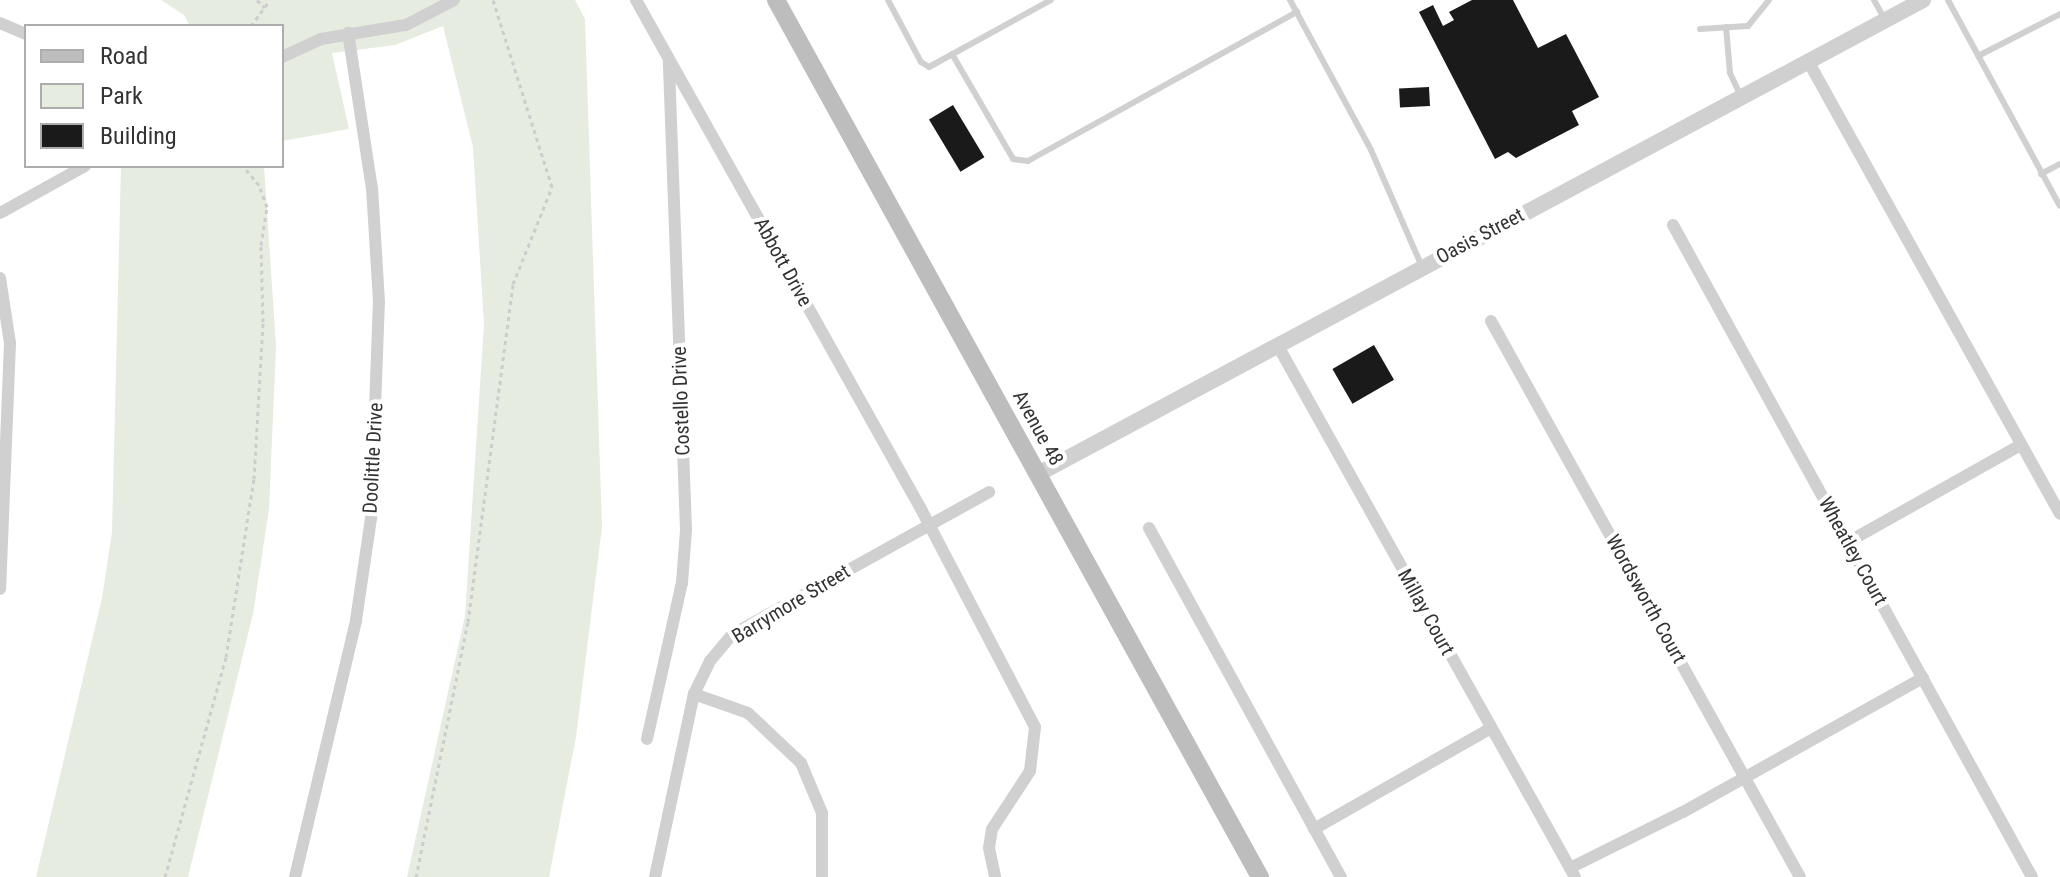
<!DOCTYPE html>
<html>
<head>
<meta charset="utf-8">
<style>
  body { margin:0 }
  #map { position:relative; width:2060px; height:877px; overflow:hidden; background:#fff; font-family:"Roboto Condensed",sans-serif }
  div>[style] { position:absolute }
  .green>* { inset:0; background:#e6ecdf }
  .building>* { inset:0; background:#1a1a1a; transform-origin:0 0 }
  .path>* { height:3px; margin-top:-1.5px; transform-origin:0; background:repeating-linear-gradient(90deg,#cdcdcd 0 4px,transparent 0 8px) }
  .service>* { height:6px; margin:-3px; padding:0 3px; transform-origin:3px; border-radius:3px; background:#d0d0d0 }
  .minor>* { height:12px; margin:-6px; padding:0 6px; transform-origin:6px; border-radius:6px; background:#d0d0d0 }
  .tertiary>* { height:16px; margin:-8px; padding:0 8px; transform-origin:8px; border-radius:8px; background:#d0d0d0 }
  .secondary>* { height:18px; margin:-9px; padding:0 9px; transform-origin:9px; border-radius:9px; background:#bdbdbd }
  span { translate:-50% -50%; white-space:nowrap; text-align:center; line-height:1.15; -webkit-text-stroke:8px #fff; paint-order:stroke }
  .street-label { font-size:20px; color:#333 }
  .legend { position:absolute; left:24px; top:24px; width:260px; height:144px; box-sizing:border-box; background:#fff; border:2px solid #adadad; margin:0; padding:10px 14px; list-style:none; font-size:24px; color:#333 }
  .legend li { display:flex; align-items:center; gap:16px; height:40px }
  .legend b { width:40px; border:2px solid #adadad }
</style>
</head>
<body>
<div id="map">
  <div class="green">
    <i style="clip-path:polygon(161px 0,575px 0,585px 19px,602px 527px,576px 737px,549px 877px,407px 877px,465px 616px,484px 324px,473px 147px,443px 26px,395px 45px,332px 53px,349px 129px,282px 141px,282px 26px,190px 26px,184px 15px)"></i>
    <i style="clip-path:polygon(121px 166px,264px 166px,276px 346px,269px 509px,253px 614px,188px 877px,36px 877px,102px 598px,112px 532px)"></i>
  </div>
  <div class="building">
    <i style="clip-path:polygon(1472px 0,1513px 0,1538px 48px,1566px 34px,1599px 97px,1572px 111px,1579px 125px,1516px 158px,1508px 152px,1495px 159px,1419px 12px,1433px 5px,1443px 26px,1454px 20px,1449px 12px)"></i>
    <i style="left:1429px;top:87px;width:19px;height:30px;rotate:87deg"></i>
    <i style="left:953px;top:105px;width:61px;height:28px;rotate:59deg"></i>
    <i style="left:1374px;top:345px;width:40px;height:48px;rotate:60deg"></i>
  </div>
  <div class="path">
    <i style="left:257px;top:0;width:11px;rotate:45deg"></i>
    <i style="left:251px;top:26px;width:32px;rotate:-54deg"></i>
    <i style="left:165px;top:877px;width:228px;rotate:-74.5deg"></i>
    <i style="left:226px;top:657px;width:180px;rotate:-81.1deg"></i>
    <i style="left:254px;top:479px;width:157px;rotate:-86.7deg"></i>
    <i style="left:263px;top:322px;width:77px;rotate:-91.5deg"></i>
    <i style="left:261px;top:245px;width:38px;rotate:-81deg"></i>
    <i style="left:267px;top:207px;width:23px;rotate:-110deg"></i>
    <i style="left:259px;top:185px;width:25px;rotate:-130deg"></i>
    <i style="left:416px;top:877px;width:260px;rotate:-78.5deg"></i>
    <i style="left:468px;top:622px;width:341px;rotate:-82.4deg"></i>
    <i style="left:513px;top:284px;width:105px;rotate:-68.1deg"></i>
    <i style="left:552px;top:187px;width:196px;rotate:-107.5deg"></i>
  </div>
  <div class="service">
    <i style="left:888px;top:0;width:70px;rotate:62deg"></i>
    <i style="left:921px;top:62px;width:9px;rotate:32deg"></i>
    <i style="left:929px;top:67px;width:139px;rotate:-28.8deg"></i>
    <i style="left:1290px;top:0;width:170px;rotate:61.6deg"></i>
    <i style="left:1371px;top:150px;width:128px;rotate:66.4deg"></i>
    <i style="left:1874px;top:0;width:23px;rotate:61deg"></i>
    <i style="left:1948px;top:0;width:234px;rotate:61.5deg"></i>
    <i style="left:1726px;top:27px;width:46px;rotate:85deg"></i>
    <i style="left:1730px;top:73px;width:26px;rotate:65deg"></i>
    <i style="left:1700px;top:29px;width:48px;rotate:-3.6deg"></i>
    <i style="left:1748px;top:26px;width:33px;rotate:-51deg"></i>
    <i style="left:952px;top:54px;width:121px;rotate:59.8deg"></i>
    <i style="left:1013px;top:159px;width:15px;rotate:8deg"></i>
    <i style="left:1028px;top:161px;width:308px;rotate:-29deg"></i>
    <i style="left:1978px;top:56px;width:92px;rotate:-27.1deg"></i>
    <i style="left:2041px;top:174px;width:21px;rotate:-28deg"></i>
  </div>
  <div class="minor">
    <i style="left:636px;top:0;width:583px;rotate:60.75deg"></i>
    <i style="left:921px;top:509px;width:246px;rotate:62.4deg"></i>
    <i style="left:1035px;top:727px;width:44px;rotate:96.5deg"></i>
    <i style="left:1030px;top:771px;width:69px;rotate:123.2deg"></i>
    <i style="left:992px;top:829px;width:19px;rotate:99deg"></i>
    <i style="left:989px;top:848px;width:30px;rotate:78deg"></i>
    <i style="left:0;top:23px;width:28px;rotate:23deg"></i>
    <i style="left:282px;top:57px;width:43px;rotate:-24.8deg"></i>
    <i style="left:321px;top:39px;width:86px;rotate:-9.4deg"></i>
    <i style="left:406px;top:25px;width:54px;rotate:-27.5deg"></i>
    <i style="left:1808px;top:61px;width:518px;rotate:60.91deg"></i>
    <i style="left:0;top:213px;width:97px;rotate:-28.9deg"></i>
    <i style="left:1673px;top:225px;width:744px;rotate:61.16deg"></i>
    <i style="left:0;top:278px;width:66px;rotate:81.3deg"></i>
    <i style="left:10px;top:343px;width:246px;rotate:92.3deg"></i>
    <i style="left:1491px;top:321px;width:636px;rotate:60.94deg"></i>
    <i style="left:1278px;top:346px;width:608px;rotate:60.78deg"></i>
    <i style="left:1149px;top:528px;width:398px;rotate:61.2deg"></i>
    <i style="left:1848px;top:542px;width:198px;rotate:-29.3deg"></i>
    <i style="left:694px;top:694px;width:57px;rotate:19.4deg"></i>
    <i style="left:748px;top:713px;width:73px;rotate:43.3deg"></i>
    <i style="left:801px;top:763px;width:54px;rotate:67.2deg"></i>
    <i style="left:822px;top:813px;width:64px;rotate:90deg"></i>
    <i style="left:647px;top:739px;width:160px;rotate:-77.4deg"></i>
    <i style="left:682px;top:583px;width:53px;rotate:-85.7deg"></i>
    <i style="left:686px;top:530px;width:469px;rotate:-92.1deg"></i>
    <i style="left:1314px;top:829px;width:204px;rotate:-29.7deg"></i>
    <i style="left:1570px;top:868px;width:126px;rotate:-26.4deg"></i>
    <i style="left:1683px;top:812px;width:275px;rotate:-29.2deg"></i>
    <i style="left:295px;top:877px;width:264px;rotate:-76.6deg"></i>
    <i style="left:356px;top:620px;width:103px;rotate:-81.6deg"></i>
    <i style="left:371px;top:518px;width:216px;rotate:-87.9deg"></i>
    <i style="left:379px;top:302px;width:113px;rotate:-93.5deg"></i>
    <i style="left:372px;top:189px;width:158px;rotate:-98.7deg"></i>
    <i style="left:655px;top:877px;width:187px;rotate:-78deg"></i>
    <i style="left:694px;top:694px;width:37px;rotate:-64deg"></i>
    <i style="left:710px;top:661px;width:35px;rotate:-50deg"></i>
    <i style="left:733px;top:634px;width:293px;rotate:-29deg"></i>
  </div>
  <div class="tertiary">
    <i style="left:1038px;top:474px;width:1004px;rotate:-28.17deg"></i>
  </div>
  <div class="secondary">
    <i style="left:776px;top:0;width:1002px;rotate:61.11deg"></i>
  </div>
  <div class="street-label">
    <span style="left:1480px;top:236px;rotate:-28deg">Oasis Street</span>
    <span style="left:783px;top:262px;rotate:61deg">Abbott Drive</span>
    <span style="left:681px;top:401px;rotate:-92deg">Costello Drive</span>
    <span style="left:1038px;top:428px;rotate:61deg">Avenue 48</span>
    <span style="left:373px;top:458px;rotate:-87deg">Doolittle Drive</span>
    <span style="left:1853px;top:551px;rotate:61deg">Wheatley Court</span>
    <span style="left:1646px;top:599px;rotate:61deg">Wordsworth Court</span>
    <span style="left:791px;top:604px;rotate:-31deg">Barrymore Street</span>
    <span style="left:1426px;top:612px;rotate:61deg">Millay Court</span>
  </div>
  <ul class="legend">
  <li><b style="height:10px;background:#bdbdbd"></b>Road</li>
  <li><b style="height:22px;background:#e6ecdf"></b>Park</li>
  <li><b style="height:22px;background:#1a1a1a"></b>Building</li>
  </ul>
</div>
</body>
</html>
